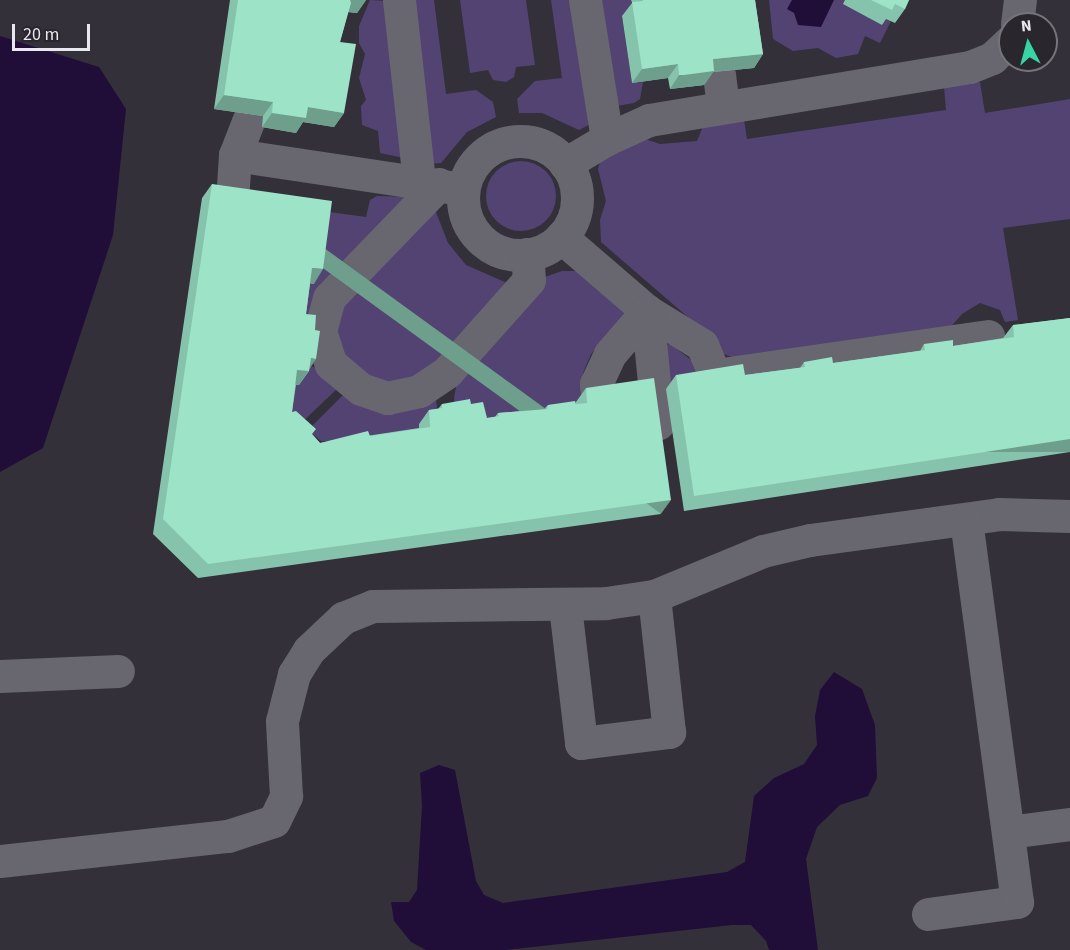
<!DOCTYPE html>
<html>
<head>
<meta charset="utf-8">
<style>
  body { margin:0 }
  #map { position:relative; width:1070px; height:950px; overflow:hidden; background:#333039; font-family:"Source Sans 3",sans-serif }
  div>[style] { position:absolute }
  .green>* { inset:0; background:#534373 }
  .round { border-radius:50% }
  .water>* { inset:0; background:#200e39 }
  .minor>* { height:33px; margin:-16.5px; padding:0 16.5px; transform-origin:16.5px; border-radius:16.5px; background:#68666f }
  .minor>.ring { margin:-16.5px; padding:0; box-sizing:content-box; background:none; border:33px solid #68666f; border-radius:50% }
  .wall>* { inset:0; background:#86c3ac }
  .shaded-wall>* { inset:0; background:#6d9f8c; transform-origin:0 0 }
  .building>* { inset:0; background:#9ce3c8 }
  span { translate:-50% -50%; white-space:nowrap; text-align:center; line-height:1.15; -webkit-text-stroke:6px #29262e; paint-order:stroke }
  .north { position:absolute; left:998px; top:12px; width:60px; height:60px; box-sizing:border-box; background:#29262e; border:2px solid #76747b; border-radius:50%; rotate:354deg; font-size:16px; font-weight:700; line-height:24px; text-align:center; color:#eae8ee }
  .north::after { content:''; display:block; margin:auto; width:21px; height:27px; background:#37d4a6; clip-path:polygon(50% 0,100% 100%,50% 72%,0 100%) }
  .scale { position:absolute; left:12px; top:24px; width:78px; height:27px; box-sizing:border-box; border:3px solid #eae8ee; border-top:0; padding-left:8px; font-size:18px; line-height:21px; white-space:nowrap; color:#eae8ee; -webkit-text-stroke:4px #29262e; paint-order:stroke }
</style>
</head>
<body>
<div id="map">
  <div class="green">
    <i style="clip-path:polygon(370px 0,387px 1px,409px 159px,380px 153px,378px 131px,362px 125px,361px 106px,366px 100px,359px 78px,365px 54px,359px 43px,359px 26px)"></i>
    <i style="clip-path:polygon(407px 0,434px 0,446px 94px,476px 90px,493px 102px,496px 117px,467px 132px,441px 163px,430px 164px)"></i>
    <i style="clip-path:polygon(460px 0,526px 0,535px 65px,516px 67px,514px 77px,506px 82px,493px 80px,488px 70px,470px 73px)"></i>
    <i style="clip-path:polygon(551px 0,577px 0,598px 120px,579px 130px,542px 113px,519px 113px,517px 99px,535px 81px,562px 78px)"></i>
    <i style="clip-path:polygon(593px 0,631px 0,633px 15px,622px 17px,632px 83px,643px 82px,640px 99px,634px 103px,611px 107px)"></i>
    <i style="clip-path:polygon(769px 0,845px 0,891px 21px,880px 43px,865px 36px,858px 54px,836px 58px,818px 48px,793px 51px,773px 39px)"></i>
    <i style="clip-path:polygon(980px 82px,985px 113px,1070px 99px,1070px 219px,1003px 228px,1018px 320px,1005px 322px,1000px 310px,980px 303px,962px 314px,948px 330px,742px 360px,720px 353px,689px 318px,601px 242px,600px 220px,606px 201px,598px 169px,601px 159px,642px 138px,660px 144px,697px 141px,704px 124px,744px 120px,747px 139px,946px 110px,944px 87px)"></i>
    <i class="round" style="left:486px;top:161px;width:70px;height:70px"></i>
    <i style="clip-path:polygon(377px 196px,412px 197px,306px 330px,302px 283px,314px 283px,279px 205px,366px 217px,370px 200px)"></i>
    <i style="clip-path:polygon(434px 207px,448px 243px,466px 265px,514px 286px,417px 382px,380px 388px,332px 345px,338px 305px)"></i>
    <i style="clip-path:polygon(562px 271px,578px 271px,626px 306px,622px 320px,591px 354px,583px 373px,583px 402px,577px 417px,517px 425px,456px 414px,454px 398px,458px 376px,542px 278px)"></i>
    <i style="clip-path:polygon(670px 344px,690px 359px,698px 371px,663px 389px,665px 345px)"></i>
    <i style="clip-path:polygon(307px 366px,319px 368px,340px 386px,297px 427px,287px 425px,288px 384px)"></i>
    <i style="clip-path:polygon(435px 390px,438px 417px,420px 441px,321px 441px,308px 430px,346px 392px)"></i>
  </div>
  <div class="water">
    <i style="clip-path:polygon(792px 0,834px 0,821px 27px,798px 25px,794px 13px,787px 9px)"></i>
    <i style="clip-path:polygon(0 36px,99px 67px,126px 109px,113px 235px,43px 448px,0 472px)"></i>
    <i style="clip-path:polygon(834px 672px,862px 689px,875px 725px,877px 778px,868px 796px,840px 805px,817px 827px,806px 859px,818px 950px,769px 950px,766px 941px,751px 925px,732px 925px,505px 950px,426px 950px,411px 942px,394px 921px,391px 902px,409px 902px,417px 890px,422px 806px,420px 773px,439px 765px,455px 770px,476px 881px,484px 895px,503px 903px,727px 872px,745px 862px,754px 796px,774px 778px,804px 764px,817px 745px,815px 716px,820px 690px)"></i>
  </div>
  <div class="minor">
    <i style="left:399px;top:0;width:183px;rotate:83.7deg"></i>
    <i style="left:585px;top:0;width:141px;rotate:81deg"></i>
    <i style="left:1017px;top:24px;width:24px;rotate:-83deg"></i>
    <i style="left:719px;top:74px;width:32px;rotate:83deg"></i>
    <i class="ring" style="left:463px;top:141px;width:81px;height:81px"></i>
    <i style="left:235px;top:155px;width:222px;rotate:8.5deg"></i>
    <i style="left:565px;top:164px;width:49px;rotate:-30.8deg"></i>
    <i style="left:607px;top:139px;width:46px;rotate:-24.3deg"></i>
    <i style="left:649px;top:120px;width:325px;rotate:-9.4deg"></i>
    <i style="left:970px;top:67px;width:24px;rotate:-22deg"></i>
    <i style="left:992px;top:58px;width:25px;rotate:-43deg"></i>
    <i style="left:439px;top:184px;width:158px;rotate:134deg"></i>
    <i style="left:329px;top:298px;width:34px;rotate:105deg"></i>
    <i style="left:320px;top:331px;width:35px;rotate:72deg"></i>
    <i style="left:331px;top:364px;width:39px;rotate:40deg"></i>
    <i style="left:361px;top:389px;width:28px;rotate:19deg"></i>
    <i style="left:387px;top:398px;width:33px;rotate:-12deg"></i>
    <i style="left:419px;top:391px;width:34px;rotate:-34deg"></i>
    <i style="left:447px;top:372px;width:123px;rotate:-48.3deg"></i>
    <i style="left:529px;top:280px;width:26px;rotate:-94deg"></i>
    <i style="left:232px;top:201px;width:46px;rotate:-86.3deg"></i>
    <i style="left:235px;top:155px;width:44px;rotate:-68.7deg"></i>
    <i style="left:561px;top:237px;width:113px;rotate:40.7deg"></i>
    <i style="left:647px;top:311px;width:65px;rotate:31.7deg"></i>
    <i style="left:702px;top:345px;width:33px;rotate:67deg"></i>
    <i style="left:715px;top:375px;width:276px;rotate:-8.1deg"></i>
    <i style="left:647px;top:311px;width:113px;rotate:84.4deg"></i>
    <i style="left:598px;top:399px;width:15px;rotate:-98deg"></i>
    <i style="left:596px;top:384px;width:33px;rotate:-65deg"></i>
    <i style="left:610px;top:354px;width:57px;rotate:-49.3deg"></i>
    <i style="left:565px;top:606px;width:138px;rotate:83.3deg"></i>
    <i style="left:581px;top:743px;width:89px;rotate:-7.1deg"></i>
    <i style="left:669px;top:732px;width:137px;rotate:-96.3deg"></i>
    <i style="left:0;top:676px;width:118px;rotate:-2.4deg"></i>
    <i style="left:1009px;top:832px;width:62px;rotate:-7.5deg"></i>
    <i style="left:0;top:861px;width:229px;rotate:-6.3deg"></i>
    <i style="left:228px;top:836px;width:48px;rotate:-18.1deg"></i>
    <i style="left:274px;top:821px;width:28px;rotate:-64deg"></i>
    <i style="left:286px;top:796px;width:75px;rotate:-93.1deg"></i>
    <i style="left:282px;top:721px;width:49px;rotate:-75.7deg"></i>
    <i style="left:294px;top:674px;width:28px;rotate:-58deg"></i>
    <i style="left:309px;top:650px;width:47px;rotate:-43.3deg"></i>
    <i style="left:343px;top:618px;width:32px;rotate:-22deg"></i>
    <i style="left:373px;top:606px;width:233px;rotate:-0.7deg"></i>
    <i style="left:606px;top:603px;width:49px;rotate:-8.3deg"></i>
    <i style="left:654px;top:596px;width:118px;rotate:-22.4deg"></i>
    <i style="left:763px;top:551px;width:48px;rotate:-13.2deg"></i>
    <i style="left:810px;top:540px;width:191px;rotate:-7.8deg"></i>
    <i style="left:999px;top:514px;width:71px;rotate:1.6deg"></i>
    <i style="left:928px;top:914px;width:90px;rotate:-7.7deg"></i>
    <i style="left:1017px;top:902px;width:386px;rotate:-97.6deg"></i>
  </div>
  <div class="wall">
    <i style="clip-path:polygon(230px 0,366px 0,357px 13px,348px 12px,340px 42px,344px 113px,334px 127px,303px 122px,296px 133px,262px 127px,263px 116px,214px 109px)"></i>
    <i style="clip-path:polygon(631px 0,755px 0,763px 54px,754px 68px,713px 72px,704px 85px,670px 89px,668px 78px,632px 83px,622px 16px,632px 3px)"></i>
    <i style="clip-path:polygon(845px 0,909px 0,905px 9px,895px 23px,886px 19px,882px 25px,843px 4px)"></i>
    <i style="clip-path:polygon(212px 184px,314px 284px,310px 283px,306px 314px,309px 371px,299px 385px,296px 385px,292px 412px,320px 443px,419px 428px,419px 424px,429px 410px,438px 409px,442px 404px,471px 404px,487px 418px,495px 417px,498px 413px,544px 409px,548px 405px,576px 404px,576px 402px,586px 388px,661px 514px,198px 578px,153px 534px,202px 198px)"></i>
    <i style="clip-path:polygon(1070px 318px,1070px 452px,684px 511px,666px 389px,676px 375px,745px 375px,800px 368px,804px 362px,833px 363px,920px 351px,924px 344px,953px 346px,1003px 338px,1013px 325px)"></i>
  </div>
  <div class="shaded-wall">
    <i style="clip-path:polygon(346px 0,366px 0,357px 13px,338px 11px)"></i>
    <i style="clip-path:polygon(763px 54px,754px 68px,713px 72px,704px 85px,670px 89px,679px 75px,713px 59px)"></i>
    <i style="clip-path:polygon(678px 64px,668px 78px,632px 83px,642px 69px)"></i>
    <i style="clip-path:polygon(224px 95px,273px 102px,263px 116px,214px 109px)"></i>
    <i style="clip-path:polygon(308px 107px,344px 113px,334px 127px,303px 122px,296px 133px,262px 127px,272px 113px)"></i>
    <i style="clip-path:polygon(312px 268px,323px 269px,314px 284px,302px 283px)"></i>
    <i style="clip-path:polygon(311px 358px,316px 359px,299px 385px,288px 384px,297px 370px)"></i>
    <i style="left:1070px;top:439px;width:13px;height:380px;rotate:90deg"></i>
    <i style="left:671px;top:500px;width:17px;height:467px;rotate:126deg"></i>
  </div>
  <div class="building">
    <i style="clip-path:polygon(238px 0,350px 0,351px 3px,340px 42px,356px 44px,344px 113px,308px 107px,306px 118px,272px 113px,273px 102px,224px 95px)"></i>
    <i style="clip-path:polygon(643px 0,755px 0,763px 54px,713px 59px,714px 71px,684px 75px,679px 75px,678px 64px,642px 69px,632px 2px,643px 1px)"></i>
    <i style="clip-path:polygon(871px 0,909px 0,905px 9px,895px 4px,892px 10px)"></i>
    <i style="clip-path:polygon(212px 184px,332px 201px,323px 269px,312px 268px,306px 314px,316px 315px,315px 330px,320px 331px,316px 359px,311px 358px,309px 371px,297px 370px,292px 412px,296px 411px,316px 429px,312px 434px,320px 443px,368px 431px,370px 436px,430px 427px,429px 410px,442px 408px,442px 404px,470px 399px,471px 404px,483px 402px,487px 418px,499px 416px,498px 413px,547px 409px,548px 405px,575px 401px,576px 404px,587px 403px,586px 388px,654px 378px,671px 500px,208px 564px,163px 519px)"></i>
    <i style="clip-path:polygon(1070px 318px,1070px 439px,694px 496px,676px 375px,743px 364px,745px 375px,805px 367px,804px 362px,832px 357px,833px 363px,925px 350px,924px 344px,953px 340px,953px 346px,1014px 337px,1013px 325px)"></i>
  </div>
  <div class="north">N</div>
  <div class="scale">20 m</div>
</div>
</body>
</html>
